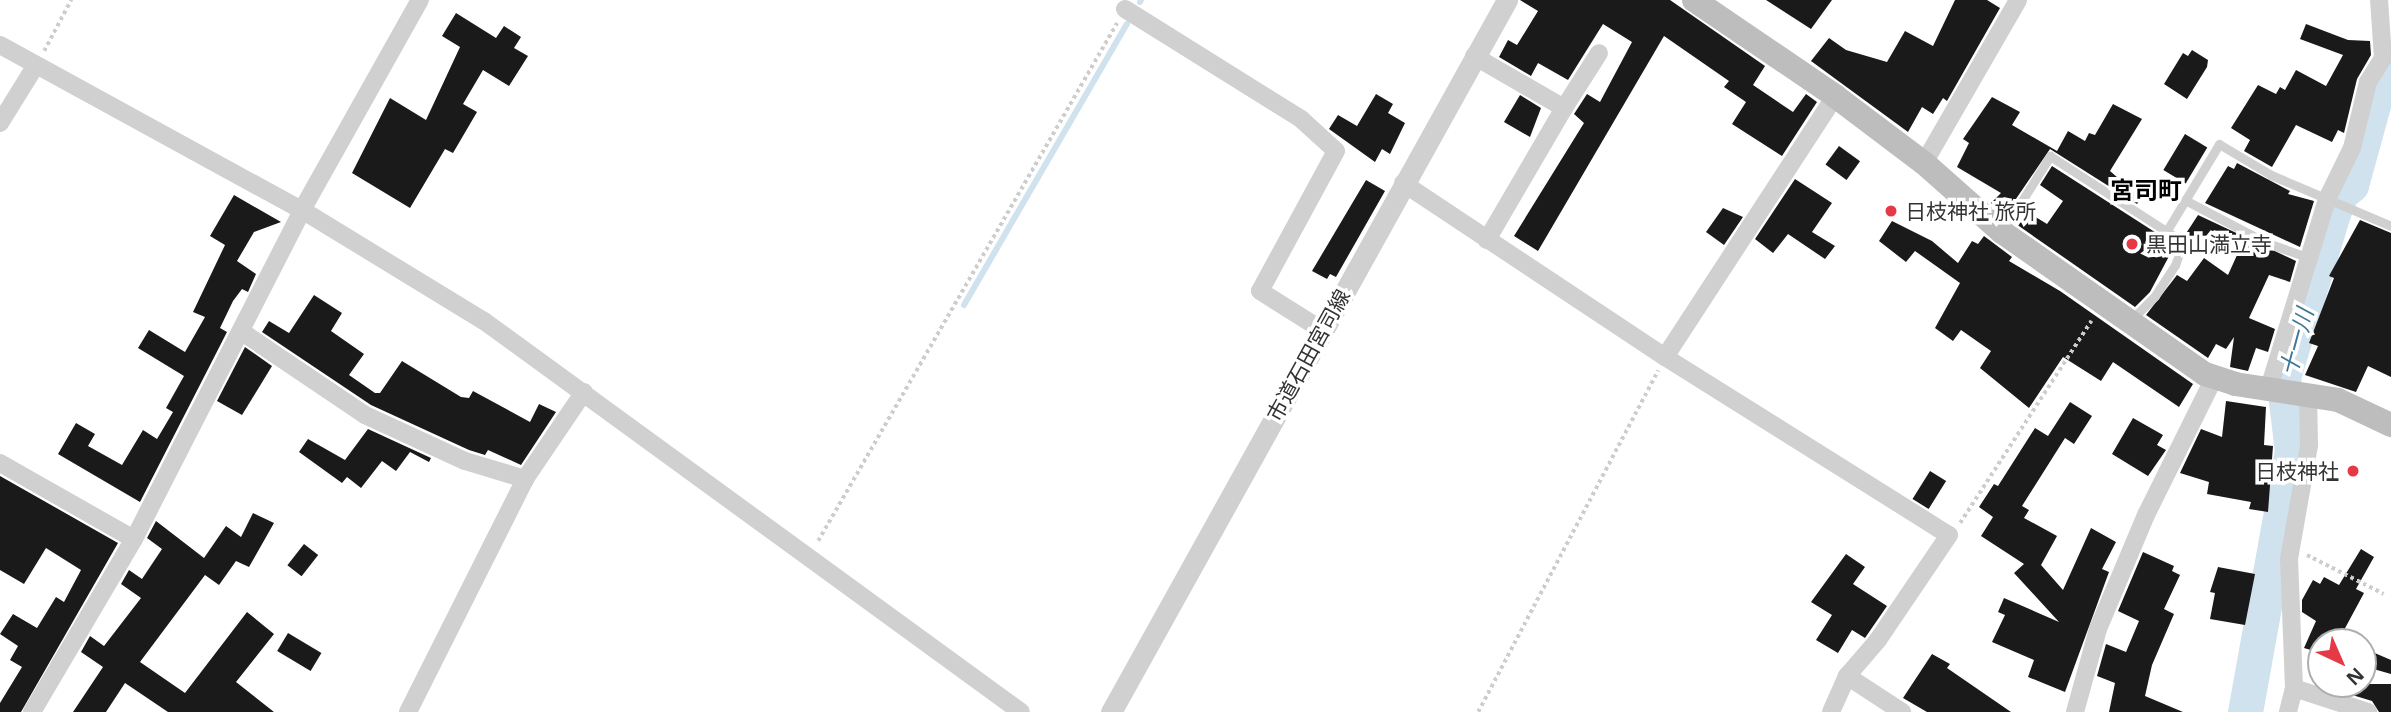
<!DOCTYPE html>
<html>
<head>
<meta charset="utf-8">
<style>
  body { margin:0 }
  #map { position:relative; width:2391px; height:712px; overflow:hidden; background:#fff; font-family:"Noto Sans","Noto Sans JP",sans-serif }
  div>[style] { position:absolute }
  .stream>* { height:6px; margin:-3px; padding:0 3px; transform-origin:3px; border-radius:3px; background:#cfe2ee }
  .river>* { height:35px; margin:-17.5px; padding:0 17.5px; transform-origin:17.5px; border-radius:17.5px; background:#cfe2ee }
  .building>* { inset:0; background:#1a1a1a; transform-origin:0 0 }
  .path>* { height:3.5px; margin-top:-1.75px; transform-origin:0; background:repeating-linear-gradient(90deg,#cdcdcd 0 3.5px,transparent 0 7px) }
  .service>* { height:9px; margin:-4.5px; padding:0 4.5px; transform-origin:4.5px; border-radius:4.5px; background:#d0d0d0 }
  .minor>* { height:18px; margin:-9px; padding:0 9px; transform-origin:9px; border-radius:9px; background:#d0d0d0 }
  .tertiary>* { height:21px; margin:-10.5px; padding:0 10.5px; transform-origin:10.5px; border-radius:10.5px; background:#d0d0d0 }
  .secondary>* { height:24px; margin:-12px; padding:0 12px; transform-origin:12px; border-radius:12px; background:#bdbdbd }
  .dots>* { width:19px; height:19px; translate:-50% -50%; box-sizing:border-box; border:4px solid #fff; border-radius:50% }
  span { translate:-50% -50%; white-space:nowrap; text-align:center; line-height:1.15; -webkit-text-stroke:7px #fff; paint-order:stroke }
  .poi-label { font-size:21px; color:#333 }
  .left { translate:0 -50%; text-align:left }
  .right { translate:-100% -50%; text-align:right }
  .street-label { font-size:21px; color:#333 }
  .water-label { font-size:23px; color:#3f7597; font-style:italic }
  .quarter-label { font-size:24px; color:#000; font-weight:700 }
  .north { position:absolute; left:2307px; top:628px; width:70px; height:70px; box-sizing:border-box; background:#fff; border:2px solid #adadad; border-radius:50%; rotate:136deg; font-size:19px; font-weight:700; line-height:28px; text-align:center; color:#333 }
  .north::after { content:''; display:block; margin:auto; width:24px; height:32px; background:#e63946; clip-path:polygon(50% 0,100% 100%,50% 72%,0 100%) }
</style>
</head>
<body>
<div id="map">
  <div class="stream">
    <i style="left:1140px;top:2px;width:2px;rotate:-63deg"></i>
    <i style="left:964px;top:305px;width:325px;rotate:-59.9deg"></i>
  </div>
  <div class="river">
    <i style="left:2245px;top:712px;width:265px;rotate:-79.8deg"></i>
    <i style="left:2292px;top:451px;width:75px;rotate:-96.9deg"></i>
    <i style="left:2283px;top:377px;width:171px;rotate:-73deg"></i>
    <i style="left:2333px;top:213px;width:22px;rotate:-68deg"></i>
    <i style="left:2341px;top:193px;width:13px;rotate:-39deg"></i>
    <i style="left:2351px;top:185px;width:109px;rotate:-74.6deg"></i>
    <i style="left:2380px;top:80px;width:15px;rotate:-42deg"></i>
  </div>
  <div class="building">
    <i style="clip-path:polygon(1520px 0,1670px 0,1765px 66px,1753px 85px,1793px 112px,1806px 94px,1817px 102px,1782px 156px,1732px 124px,1746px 102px,1724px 87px,1729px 81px,1664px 36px,1538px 251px,1514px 236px,1584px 123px,1574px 114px,1587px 94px,1600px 102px,1632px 42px,1603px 24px,1568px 80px,1538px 63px,1531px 76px,1499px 57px,1508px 40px,1517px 45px,1538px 11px)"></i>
    <i style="clip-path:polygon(1766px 0,1832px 0,1811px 29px)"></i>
    <i style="clip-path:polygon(1955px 0,1987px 0,2000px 8px,1947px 101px,1943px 98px,1933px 114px,1922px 107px,1908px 132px,1811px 61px,1829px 38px,1846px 50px,1887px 62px,1905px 31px,1933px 46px)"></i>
    <i style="clip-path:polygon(456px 13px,496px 38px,504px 26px,521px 37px,514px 48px,528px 56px,509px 86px,483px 70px,463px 104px,477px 112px,453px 153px,445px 149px,410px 208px,352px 173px,390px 98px,426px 120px,460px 47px,442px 36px)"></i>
    <i style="clip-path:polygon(2306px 24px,2348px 40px,2370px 41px,2371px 55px,2357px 79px,2344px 133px,2338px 130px,2332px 142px,2296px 125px,2272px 167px,2244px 151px,2250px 140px,2231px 128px,2258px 85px,2276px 94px,2280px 87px,2285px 90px,2296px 70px,2326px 86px,2343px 55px,2300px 39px)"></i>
    <i style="clip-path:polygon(2192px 50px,2208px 60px,2207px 67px,2187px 99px,2164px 84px,2183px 53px,2188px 56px)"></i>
    <i style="clip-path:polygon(1376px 94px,1393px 104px,1388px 113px,1405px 123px,1390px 154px,1382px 149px,1375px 162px,1329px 129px,1338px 115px,1357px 126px)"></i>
    <i style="clip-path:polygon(1520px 95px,1541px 108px,1530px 137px,1504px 122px)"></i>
    <i style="clip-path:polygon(1992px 97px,2020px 112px,2012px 125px,2057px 151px,2068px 131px,2085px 141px,2089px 133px,2095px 135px,2113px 104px,2142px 119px,2110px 171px,2141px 198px,2137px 204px,2050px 149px,2005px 215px,1991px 203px,2001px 193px,1957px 167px,1969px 143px,1963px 139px)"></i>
    <i style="left:2185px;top:134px;width:26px;height:42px;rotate:31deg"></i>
    <i style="left:1839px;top:146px;width:26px;height:23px;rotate:36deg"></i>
    <i style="clip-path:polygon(2237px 163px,2290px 191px,2288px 194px,2314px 201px,2300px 247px,2205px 203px,2228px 166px,2234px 169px)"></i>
    <i style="clip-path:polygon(2052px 166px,2175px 245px,2150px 292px,2135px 307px,2016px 224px,2024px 210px,2047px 224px,2063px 201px,2040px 185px)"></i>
    <i style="clip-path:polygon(1795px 179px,1832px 203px,1812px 232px,1835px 246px,1825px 259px,1788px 234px,1773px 253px,1755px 239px)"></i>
    <i style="clip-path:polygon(1366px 180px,1385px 191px,1336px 277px,1330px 274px,1327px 279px,1312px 271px)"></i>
    <i style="clip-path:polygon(234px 195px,281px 222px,254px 232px,237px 261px,256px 274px,248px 292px,242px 289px,233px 301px,220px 328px,227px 332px,140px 502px,58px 454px,76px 423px,95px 434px,88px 446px,122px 465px,143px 430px,157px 439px,173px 412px,166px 408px,184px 376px,138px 348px,149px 330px,185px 352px,205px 317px,193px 312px,225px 245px,210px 236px)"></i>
    <i style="clip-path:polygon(1723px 208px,1743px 217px,1724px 245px,1706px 232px)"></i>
    <i style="clip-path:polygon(2198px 215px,2296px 261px,2290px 282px,2269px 275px,2249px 318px,2275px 329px,2268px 352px,2256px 348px,2248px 371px,2230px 367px,2234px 337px,2226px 349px,2216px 344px,2208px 358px,2146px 315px,2177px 275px,2187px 281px,2204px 258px,2228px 275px,2242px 244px,2214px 230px,2200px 251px,2185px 235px)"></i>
    <i style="clip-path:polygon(2360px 220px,2391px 233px,2391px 377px,2368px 366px,2356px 392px,2305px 375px,2318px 346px,2309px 343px,2334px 278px,2329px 276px)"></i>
    <i style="clip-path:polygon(1892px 221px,1932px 241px,1958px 263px,1972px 241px,1978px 244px,1984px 236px,2012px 257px,2009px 261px,2060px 291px,2193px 384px,2179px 407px,2113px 362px,2101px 381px,2063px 357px,2029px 408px,1980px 368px,1991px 351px,1961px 330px,1953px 341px,1935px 328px,1960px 283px,1915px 251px,1906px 262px,1879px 241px)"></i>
    <i style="clip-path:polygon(314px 295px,342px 313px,331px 331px,364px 354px,349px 375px,375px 393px,380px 393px,402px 361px,461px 397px,469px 398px,473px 391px,530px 422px,539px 404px,556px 412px,521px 465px,488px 450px,485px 455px,469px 450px,371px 405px,262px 332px,269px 321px,289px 333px)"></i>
    <i style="clip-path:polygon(245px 347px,272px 366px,242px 415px,217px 401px)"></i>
    <i style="clip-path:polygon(2226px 401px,2266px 407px,2264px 445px,2273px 446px,2268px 512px,2249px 509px,2251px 502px,2207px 494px,2209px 482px,2180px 473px,2201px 429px,2222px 437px)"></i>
    <i style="clip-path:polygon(2070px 402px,2092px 416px,2074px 444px,2065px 438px,2022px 506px,2029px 510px,2024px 518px,2057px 536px,2041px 565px,2063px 590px,2091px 528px,2116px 542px,2102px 569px,2109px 572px,2065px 692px,2028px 677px,2034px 660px,1992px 642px,2005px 615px,1998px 612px,2004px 598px,2059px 622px,2014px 573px,2024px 564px,1981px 536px,1993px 517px,1979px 507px,1994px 484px,1998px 486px,2035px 428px,2048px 436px)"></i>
    <i style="clip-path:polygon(2133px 418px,2163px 435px,2157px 445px,2166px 450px,2148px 476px,2112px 454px)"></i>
    <i style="clip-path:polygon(368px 429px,431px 458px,429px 462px,410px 452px,396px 471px,382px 461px,361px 488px,347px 477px,342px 483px,299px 452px,308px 439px,345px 460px)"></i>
    <i style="left:1930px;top:471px;width:19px;height:33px;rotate:32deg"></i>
    <i style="clip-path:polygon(0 476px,118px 543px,21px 712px,0 712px,0 703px,22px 667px,10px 660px,18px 646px,0 634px,13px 614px,37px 628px,56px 597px,64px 602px,81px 570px,46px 548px,24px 584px,0 570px)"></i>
    <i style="clip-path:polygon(253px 513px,274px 523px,249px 567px,236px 561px,219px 585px,205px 575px,140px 662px,185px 693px,247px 612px,274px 634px,236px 682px,274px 712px,168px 712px,125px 683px,106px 712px,73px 712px,103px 667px,81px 652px,90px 636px,104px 646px,141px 598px,121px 584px,129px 570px,142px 579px,162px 549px,147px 538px,156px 521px,204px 558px,226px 526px,241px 537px)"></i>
    <i style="left:304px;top:544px;width:18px;height:27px;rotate:38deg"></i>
    <i style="clip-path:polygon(2361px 549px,2374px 557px,2356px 589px,2364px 593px,2343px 632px,2338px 630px,2334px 642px,2321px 642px,2321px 653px,2304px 648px,2316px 621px,2302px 612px,2302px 600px,2313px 580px,2320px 584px,2324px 577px,2339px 585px)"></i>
    <i style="clip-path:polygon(2143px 552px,2174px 566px,2172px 571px,2180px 575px,2164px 609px,2174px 614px,2152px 665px,2145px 696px,2183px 712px,2109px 712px,2115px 683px,2097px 676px,2106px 644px,2126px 652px,2139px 621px,2118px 611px)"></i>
    <i style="clip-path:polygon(1846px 554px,1865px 567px,1853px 584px,1887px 606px,1865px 638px,1852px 630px,1838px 653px,1816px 640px,1832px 615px,1811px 602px)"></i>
    <i style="clip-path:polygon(2218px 567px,2255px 574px,2245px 625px,2210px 619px,2215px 593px,2210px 592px)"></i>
    <i style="left:288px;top:633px;width:39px;height:21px;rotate:31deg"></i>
    <i style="clip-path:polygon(2363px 648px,2391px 660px,2391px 674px,2363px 666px)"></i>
    <i style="clip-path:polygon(1932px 654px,1950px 664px,1947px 668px,2011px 712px,1927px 712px,1903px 698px)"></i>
    <i style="clip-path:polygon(2339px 684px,2391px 684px,2391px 712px,2379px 712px,2372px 701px,2336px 690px)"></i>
  </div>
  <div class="path">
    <i style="left:44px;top:51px;width:58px;rotate:-62.1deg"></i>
    <i style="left:1960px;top:523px;width:241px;rotate:-57deg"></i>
    <i style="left:818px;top:541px;width:598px;rotate:-60.01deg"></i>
    <i style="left:2307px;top:555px;width:86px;rotate:26.9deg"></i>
    <i style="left:1478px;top:712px;width:386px;rotate:-62.2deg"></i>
  </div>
  <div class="service">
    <i style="left:2185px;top:200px;width:93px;rotate:27.7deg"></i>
    <i style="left:2267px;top:243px;width:46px;rotate:19.2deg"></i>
    <i style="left:2003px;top:231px;width:89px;rotate:-57.9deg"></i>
    <i style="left:2050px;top:156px;width:158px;rotate:32.9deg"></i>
    <i style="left:2183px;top:242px;width:24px;rotate:109deg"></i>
    <i style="left:2175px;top:265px;width:37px;rotate:123deg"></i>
    <i style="left:2155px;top:296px;width:34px;rotate:135deg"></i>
    <i style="left:2166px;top:232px;width:103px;rotate:-58.9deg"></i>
    <i style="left:2219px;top:144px;width:61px;rotate:30.8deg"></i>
    <i style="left:2271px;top:175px;width:130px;rotate:23deg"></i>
  </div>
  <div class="minor">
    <i style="left:1125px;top:9px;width:208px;rotate:32deg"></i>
    <i style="left:1301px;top:119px;width:47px;rotate:42.4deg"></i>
    <i style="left:1336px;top:151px;width:159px;rotate:118.5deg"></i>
    <i style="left:1260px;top:291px;width:73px;rotate:32.2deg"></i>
    <i style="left:0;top:45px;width:344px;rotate:28.7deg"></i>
    <i style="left:302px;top:210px;width:213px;rotate:31.4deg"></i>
    <i style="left:484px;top:321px;width:664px;rotate:36.06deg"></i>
    <i style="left:1474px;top:56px;width:104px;rotate:30deg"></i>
    <i style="left:1564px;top:108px;width:153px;rotate:120.3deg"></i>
    <i style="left:1564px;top:108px;width:65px;rotate:-57.5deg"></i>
    <i style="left:0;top:123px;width:68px;rotate:-58.2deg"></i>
    <i style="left:1924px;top:163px;width:188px;rotate:-60deg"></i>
    <i style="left:1403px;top:183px;width:315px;rotate:33.6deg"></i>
    <i style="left:1665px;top:357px;width:335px;rotate:32.1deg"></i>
    <i style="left:1949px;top:535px;width:127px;rotate:124.1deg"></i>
    <i style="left:1878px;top:640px;width:48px;rotate:130.7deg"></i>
    <i style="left:1847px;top:676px;width:39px;rotate:114deg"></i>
    <i style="left:242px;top:332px;width:148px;rotate:34deg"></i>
    <i style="left:365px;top:415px;width:110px;rotate:24.7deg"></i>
    <i style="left:465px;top:461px;width:63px;rotate:16.7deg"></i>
    <i style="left:1665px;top:357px;width:311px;rotate:-56.9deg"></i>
    <i style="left:2269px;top:388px;width:198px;rotate:-72.9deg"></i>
    <i style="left:2327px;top:199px;width:57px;rotate:-63.9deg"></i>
    <i style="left:2352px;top:148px;width:68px;rotate:-76.4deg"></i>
    <i style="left:2368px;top:82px;width:28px;rotate:-58deg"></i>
    <i style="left:2383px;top:58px;width:58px;rotate:-93.9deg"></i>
    <i style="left:0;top:463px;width:154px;rotate:29.6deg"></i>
    <i style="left:1847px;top:676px;width:66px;rotate:33.2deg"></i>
    <i style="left:2294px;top:688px;width:78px;rotate:18deg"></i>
    <i style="left:32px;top:712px;width:201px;rotate:-59.5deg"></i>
    <i style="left:134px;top:539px;width:369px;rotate:-62.9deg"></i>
    <i style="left:302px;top:210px;width:241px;rotate:-60.7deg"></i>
    <i style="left:408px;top:712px;width:261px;rotate:-63.3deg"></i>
    <i style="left:525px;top:479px;width:105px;rotate:-55.9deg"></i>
    <i style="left:2075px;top:712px;width:86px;rotate:-74.5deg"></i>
    <i style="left:2098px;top:629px;width:124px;rotate:-67.2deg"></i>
    <i style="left:2146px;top:515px;width:153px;rotate:-63.6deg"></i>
    <i style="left:2288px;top:712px;width:25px;rotate:-76deg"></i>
    <i style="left:2294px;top:688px;width:129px;rotate:-92.2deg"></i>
    <i style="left:2289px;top:559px;width:116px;rotate:-80deg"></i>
    <i style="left:2309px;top:445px;width:51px;rotate:-91.1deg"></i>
  </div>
  <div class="tertiary">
    <i style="left:1111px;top:712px;width:815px;rotate:-60.92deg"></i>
  </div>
  <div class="secondary">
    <i style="left:1694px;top:0;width:171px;rotate:34.2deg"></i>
    <i style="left:1835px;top:96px;width:111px;rotate:37deg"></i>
    <i style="left:1924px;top:163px;width:104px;rotate:41.5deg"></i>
    <i style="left:2002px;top:232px;width:248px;rotate:35deg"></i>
    <i style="left:2205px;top:374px;width:32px;rotate:18deg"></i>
    <i style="left:2235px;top:384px;width:104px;rotate:8.8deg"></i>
    <i style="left:2338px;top:400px;width:59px;rotate:25.3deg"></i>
  </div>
  <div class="dots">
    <i style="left:1891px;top:211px;background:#e63946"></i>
    <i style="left:2132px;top:244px;background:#e63946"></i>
    <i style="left:2353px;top:471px;background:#e63946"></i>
  </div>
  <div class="poi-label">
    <span class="left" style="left:1905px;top:211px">日枝神社 旅所</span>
    <span class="left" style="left:2146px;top:244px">黒田山満立寺</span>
    <span class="right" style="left:2339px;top:471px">日枝神社</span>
  </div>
  <div class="street-label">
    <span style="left:1308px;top:355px;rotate:-61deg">市道石田宮司線</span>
  </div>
  <div class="water-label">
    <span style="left:2296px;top:342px;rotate:-75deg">十一川</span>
  </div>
  <div class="quarter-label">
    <span style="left:2146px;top:190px">宮司町</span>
  </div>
  <div class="north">N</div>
</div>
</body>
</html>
